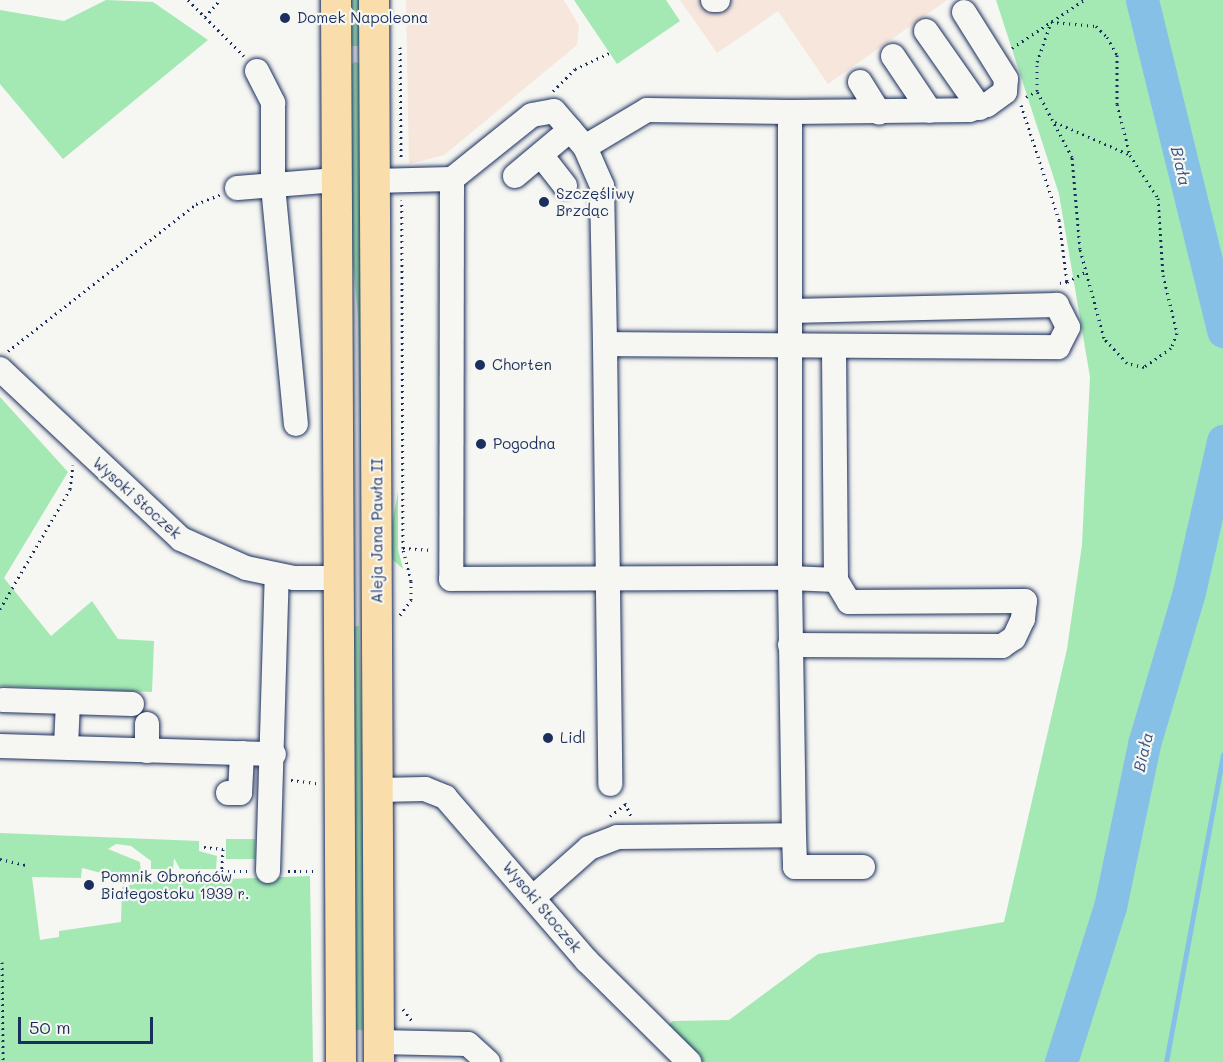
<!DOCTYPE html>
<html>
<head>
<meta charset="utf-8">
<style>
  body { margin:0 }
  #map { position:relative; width:1223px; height:1062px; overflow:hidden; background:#f6f6f2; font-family:Mali,sans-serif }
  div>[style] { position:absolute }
  .built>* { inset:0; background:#f6e6dc }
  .green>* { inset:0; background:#a4e9b4; transform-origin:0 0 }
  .stream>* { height:5px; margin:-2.5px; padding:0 2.5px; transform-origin:2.5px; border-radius:2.5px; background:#87c0e6 }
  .river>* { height:33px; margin:-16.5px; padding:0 16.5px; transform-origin:16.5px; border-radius:16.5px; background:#87c0e6 }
  .path>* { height:3px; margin-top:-1.5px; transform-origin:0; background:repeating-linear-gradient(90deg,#1b2f5e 0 1.5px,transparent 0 6px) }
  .roads { filter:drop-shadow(0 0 2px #1b2f5e) drop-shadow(0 0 2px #1b2f5e) }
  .minor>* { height:24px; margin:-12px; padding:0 12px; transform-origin:12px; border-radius:12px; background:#f6f6f2 }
  .major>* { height:30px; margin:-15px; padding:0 15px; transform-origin:15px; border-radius:15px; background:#f9deab }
  .dots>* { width:16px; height:16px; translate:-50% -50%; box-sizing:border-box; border:3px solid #f6f6f2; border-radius:50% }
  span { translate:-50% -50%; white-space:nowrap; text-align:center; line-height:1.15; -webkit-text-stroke:4.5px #f6f6f2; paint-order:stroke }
  .poi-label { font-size:15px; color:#1b2f5e }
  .left { translate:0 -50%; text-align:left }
  .street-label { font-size:15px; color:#1b2f5e }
  .water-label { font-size:16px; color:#365380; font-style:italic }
  .scale { position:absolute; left:18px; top:1017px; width:135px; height:27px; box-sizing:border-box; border:3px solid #1b2f5e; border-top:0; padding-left:8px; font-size:18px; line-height:21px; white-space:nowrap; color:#1b2f5e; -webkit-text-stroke:4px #f6f6f2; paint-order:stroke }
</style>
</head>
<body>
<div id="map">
  <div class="built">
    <i style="clip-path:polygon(406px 0,564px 0,579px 26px,577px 45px,444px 155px,409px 164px)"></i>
    <i style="clip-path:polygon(680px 0,947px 0,828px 84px,778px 11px,717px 53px)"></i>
  </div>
  <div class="green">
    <i style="clip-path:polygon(106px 0,153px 2px,208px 40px,63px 159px,0 84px,0 10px,64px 21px)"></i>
    <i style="left:348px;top:0;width:16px;height:46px"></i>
    <i style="clip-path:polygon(574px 0,666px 0,680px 21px,617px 64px)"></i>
    <i style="clip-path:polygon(996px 0,1223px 0,1223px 1062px,693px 1062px,662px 1030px,673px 1021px,729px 1020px,818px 954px,1004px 922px,1067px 649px,1082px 545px,1090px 377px,1059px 194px)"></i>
    <i style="clip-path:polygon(355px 62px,362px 64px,361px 471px,358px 315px,349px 224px,350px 65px)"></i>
    <i style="clip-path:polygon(0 397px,68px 472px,4px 578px,51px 636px,92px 601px,118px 639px,154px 641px,152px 692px,0 686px)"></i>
    <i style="clip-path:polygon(398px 492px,398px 549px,403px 569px,392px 559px,389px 539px)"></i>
    <i style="clip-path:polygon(359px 626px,370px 1030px,352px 1030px,350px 627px)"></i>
    <i style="clip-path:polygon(0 833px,199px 841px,199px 851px,217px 856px,216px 869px,180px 869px,174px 858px,173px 869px,151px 869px,151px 861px,131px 846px,116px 844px,108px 849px,140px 862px,141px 874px,109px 875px,82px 868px,81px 878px,32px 877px,40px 940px,59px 937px,59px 931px,121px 922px,122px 887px,142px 882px,310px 876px,313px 1062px,0 1062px)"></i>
    <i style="left:226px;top:839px;width:29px;height:20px"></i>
  </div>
  <div class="stream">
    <i style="left:1166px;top:1062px;width:313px;rotate:-79.5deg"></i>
  </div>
  <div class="river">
    <i style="left:1142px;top:0;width:341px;rotate:76.2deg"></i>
    <i style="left:1061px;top:1062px;width:163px;rotate:-72.5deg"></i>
    <i style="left:1110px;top:907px;width:167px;rotate:-78.2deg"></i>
    <i style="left:1144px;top:744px;width:159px;rotate:-73.5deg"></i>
    <i style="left:1189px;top:592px;width:155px;rotate:-77.3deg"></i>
  </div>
  <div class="path">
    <i style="left:188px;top:0;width:79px;rotate:45deg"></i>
    <i style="left:205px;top:17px;width:23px;rotate:-49deg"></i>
    <i style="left:400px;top:47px;width:113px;rotate:89.5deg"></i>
    <i style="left:1012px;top:48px;width:87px;rotate:-33.7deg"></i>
    <i style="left:553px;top:91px;width:31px;rotate:-45deg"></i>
    <i style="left:575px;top:69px;width:38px;rotate:-25deg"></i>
    <i style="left:1026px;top:97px;width:13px;rotate:-29deg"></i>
    <i style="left:1021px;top:105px;width:121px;rotate:71.7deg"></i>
    <i style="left:1059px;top:220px;width:63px;rotate:82.6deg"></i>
    <i style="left:1067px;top:282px;width:7px;rotate:172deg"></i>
    <i style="left:1055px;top:122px;width:82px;rotate:23.7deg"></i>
    <i style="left:1130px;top:155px;width:51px;rotate:56.9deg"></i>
    <i style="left:1158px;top:198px;width:77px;rotate:86.3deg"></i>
    <i style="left:1163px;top:275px;width:60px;rotate:76.4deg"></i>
    <i style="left:1177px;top:333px;width:16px;rotate:112deg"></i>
    <i style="left:1171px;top:348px;width:33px;rotate:145deg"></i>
    <i style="left:1144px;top:367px;width:17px;rotate:-167deg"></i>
    <i style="left:1127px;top:363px;width:34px;rotate:-133deg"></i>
    <i style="left:1104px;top:338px;width:92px;rotate:-105.1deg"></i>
    <i style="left:1080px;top:249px;width:92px;rotate:-95deg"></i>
    <i style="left:1072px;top:157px;width:75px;rotate:-117.9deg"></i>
    <i style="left:1037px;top:91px;width:29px;rotate:-90deg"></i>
    <i style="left:1037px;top:62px;width:42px;rotate:-70.7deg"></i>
    <i style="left:1051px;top:22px;width:45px;rotate:5.1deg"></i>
    <i style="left:1096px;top:26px;width:16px;rotate:45deg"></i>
    <i style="left:1107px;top:37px;width:21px;rotate:61deg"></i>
    <i style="left:1117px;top:55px;width:49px;rotate:90deg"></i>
    <i style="left:1117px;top:104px;width:53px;rotate:75.7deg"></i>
    <i style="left:1067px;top:282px;width:23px;rotate:-29deg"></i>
    <i style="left:8px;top:351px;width:239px;rotate:-38deg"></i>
    <i style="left:196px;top:204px;width:26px;rotate:-21deg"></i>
    <i style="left:403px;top:548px;width:28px;rotate:4deg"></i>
    <i style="left:0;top:609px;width:139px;rotate:-59.7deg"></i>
    <i style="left:70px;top:489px;width:24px;rotate:-83deg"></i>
    <i style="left:400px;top:615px;width:19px;rotate:-54deg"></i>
    <i style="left:411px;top:600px;width:19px;rotate:-90deg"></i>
    <i style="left:411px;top:581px;width:34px;rotate:-104deg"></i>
    <i style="left:403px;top:548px;width:348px;rotate:-90.2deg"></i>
    <i style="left:291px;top:780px;width:26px;rotate:7deg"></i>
    <i style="left:625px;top:803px;width:17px;rotate:65deg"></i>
    <i style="left:610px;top:816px;width:20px;rotate:-37deg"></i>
    <i style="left:204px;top:847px;width:19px;rotate:6deg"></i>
    <i style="left:223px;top:849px;width:22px;rotate:93deg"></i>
    <i style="left:0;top:859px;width:26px;rotate:13deg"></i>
    <i style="left:288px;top:871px;width:28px"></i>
    <i style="left:123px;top:882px;width:16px;rotate:-4deg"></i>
    <i style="left:139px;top:881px;width:8px;rotate:-50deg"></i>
    <i style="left:144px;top:875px;width:77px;rotate:1.5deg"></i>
    <i style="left:221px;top:877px;width:6px;rotate:-81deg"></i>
    <i style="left:222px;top:871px;width:27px"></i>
    <i style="left:2px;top:962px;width:100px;rotate:89.4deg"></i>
    <i style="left:403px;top:1009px;width:15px;rotate:53deg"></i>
  </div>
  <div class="roads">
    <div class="minor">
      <i style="left:713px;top:0;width:5px"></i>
      <i style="left:926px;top:31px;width:94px;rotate:55deg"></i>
      <i style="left:893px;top:56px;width:66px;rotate:56.1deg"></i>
      <i style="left:257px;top:71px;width:36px;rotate:63deg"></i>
      <i style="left:273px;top:103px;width:83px;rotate:90deg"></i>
      <i style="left:273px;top:186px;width:239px;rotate:84.5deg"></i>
      <i style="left:860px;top:82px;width:36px;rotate:58deg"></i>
      <i style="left:790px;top:112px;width:179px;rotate:-0.6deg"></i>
      <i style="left:969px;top:110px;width:19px;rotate:-16deg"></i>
      <i style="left:987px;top:105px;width:22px;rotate:-36deg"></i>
      <i style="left:1005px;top:92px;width:13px;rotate:-86deg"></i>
      <i style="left:1006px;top:79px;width:79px;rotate:-122.1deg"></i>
      <i style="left:541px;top:155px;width:39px;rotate:52deg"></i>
      <i style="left:515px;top:176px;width:72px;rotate:-39.9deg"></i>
      <i style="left:452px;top:179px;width:400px;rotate:90.1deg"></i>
      <i style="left:451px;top:579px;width:339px;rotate:-0.2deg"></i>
      <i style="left:790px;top:578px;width:466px;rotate:-90deg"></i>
      <i style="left:790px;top:112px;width:143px;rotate:-179.2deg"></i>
      <i style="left:647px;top:110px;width:72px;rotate:149.2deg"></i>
      <i style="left:373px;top:181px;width:79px;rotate:-1.5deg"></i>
      <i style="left:452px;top:179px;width:102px;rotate:-38.7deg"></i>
      <i style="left:532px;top:115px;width:22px;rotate:-10deg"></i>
      <i style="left:554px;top:111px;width:48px;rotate:49.3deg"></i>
      <i style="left:585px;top:147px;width:43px;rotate:66.4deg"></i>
      <i style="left:602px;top:186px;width:158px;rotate:88.9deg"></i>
      <i style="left:605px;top:344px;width:453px;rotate:0.4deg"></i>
      <i style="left:1058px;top:347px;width:22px;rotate:-63deg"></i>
      <i style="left:1068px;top:327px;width:25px;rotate:-117deg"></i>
      <i style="left:1057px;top:305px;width:266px;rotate:178.7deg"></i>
      <i style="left:237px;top:188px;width:100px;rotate:-4.6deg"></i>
      <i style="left:605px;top:344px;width:440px;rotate:89.3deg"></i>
      <i style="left:0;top:369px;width:248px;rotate:43.2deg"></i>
      <i style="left:181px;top:539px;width:71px;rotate:24deg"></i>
      <i style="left:246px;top:568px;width:49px;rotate:11.8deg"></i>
      <i style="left:294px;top:578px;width:45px"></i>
      <i style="left:790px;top:645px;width:212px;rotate:0.3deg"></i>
      <i style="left:1002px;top:646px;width:14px;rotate:-34deg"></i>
      <i style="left:1014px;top:638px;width:21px;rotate:-65deg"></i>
      <i style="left:1023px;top:619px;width:18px;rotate:-84deg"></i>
      <i style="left:1025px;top:601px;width:176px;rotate:179.7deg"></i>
      <i style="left:849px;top:602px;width:26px;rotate:-121deg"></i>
      <i style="left:3px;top:700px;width:65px;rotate:1.8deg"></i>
      <i style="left:68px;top:702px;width:44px;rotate:92.6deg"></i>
      <i style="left:68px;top:702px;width:64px;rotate:1.8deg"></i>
      <i style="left:0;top:746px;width:274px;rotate:1.7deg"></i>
      <i style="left:147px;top:751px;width:27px;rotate:-90deg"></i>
      <i style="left:378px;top:790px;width:47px;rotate:-1.2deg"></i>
      <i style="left:425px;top:789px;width:22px;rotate:22deg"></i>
      <i style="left:445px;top:797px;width:217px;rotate:49.1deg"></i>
      <i style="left:587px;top:961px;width:144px;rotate:44.7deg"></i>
      <i style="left:228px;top:793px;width:12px"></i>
      <i style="left:240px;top:793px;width:40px;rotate:-87.1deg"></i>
      <i style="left:794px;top:835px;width:32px;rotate:88deg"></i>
      <i style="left:795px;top:867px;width:68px"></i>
      <i style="left:268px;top:871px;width:295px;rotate:-88.3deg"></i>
      <i style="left:535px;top:896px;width:72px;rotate:-41.6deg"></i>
      <i style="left:589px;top:848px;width:30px;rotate:-21deg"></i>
      <i style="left:617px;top:837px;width:177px;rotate:-0.6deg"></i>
      <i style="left:794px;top:835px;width:257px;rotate:-90.9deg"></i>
      <i style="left:790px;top:578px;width:46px;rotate:2.5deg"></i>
      <i style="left:836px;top:580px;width:232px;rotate:-90.5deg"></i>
      <i style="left:379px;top:1042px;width:89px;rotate:1.3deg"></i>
      <i style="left:468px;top:1044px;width:27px;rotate:42deg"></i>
    </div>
    <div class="major">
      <i style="left:336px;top:0;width:1062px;rotate:89.73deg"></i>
      <i style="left:374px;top:0;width:1062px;rotate:89.73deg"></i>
    </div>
  </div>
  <div class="dots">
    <i style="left:285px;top:18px;background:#1b2f5e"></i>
    <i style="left:544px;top:202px;background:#1b2f5e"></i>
    <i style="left:480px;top:365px;background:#1b2f5e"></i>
    <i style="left:481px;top:444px;background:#1b2f5e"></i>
    <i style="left:548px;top:738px;background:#1b2f5e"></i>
    <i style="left:89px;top:885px;background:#1b2f5e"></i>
  </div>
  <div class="poi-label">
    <span class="left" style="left:297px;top:18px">Domek Napoleona</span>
    <span class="left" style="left:556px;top:202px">Szczęśliwy<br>Brzdąc</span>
    <span class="left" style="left:492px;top:365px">Chorten</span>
    <span class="left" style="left:493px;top:444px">Pogodna</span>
    <span class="left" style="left:560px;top:738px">Lidl</span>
    <span class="left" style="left:101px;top:885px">Pomnik Obrońców<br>Białegostoku 1939 r.</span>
  </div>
  <div class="street-label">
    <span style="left:137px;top:498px;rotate:42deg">Wysoki Stoczek</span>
    <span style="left:377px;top:531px;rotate:-90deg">Aleja Jana Pawła II</span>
    <span style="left:542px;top:907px;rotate:50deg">Wysoki Stoczek</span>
  </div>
  <div class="water-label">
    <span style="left:1181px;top:166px;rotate:77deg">Biała</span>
    <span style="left:1143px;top:752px;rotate:-77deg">Biała</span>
  </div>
  <div class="scale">50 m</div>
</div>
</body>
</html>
